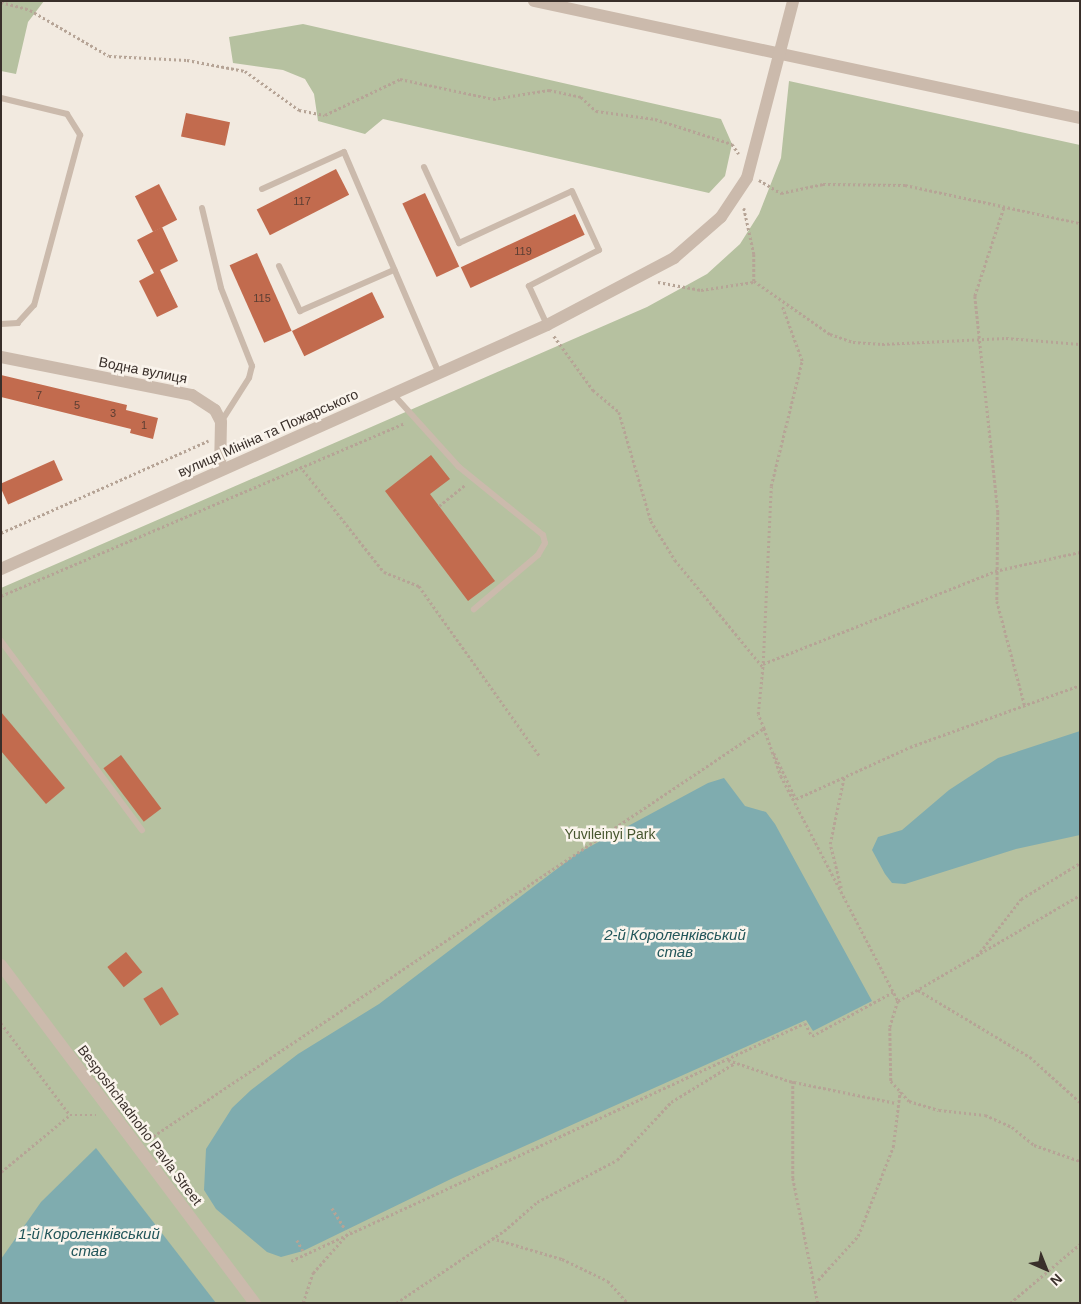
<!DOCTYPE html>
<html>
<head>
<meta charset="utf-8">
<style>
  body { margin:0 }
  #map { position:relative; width:1081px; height:1304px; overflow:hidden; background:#f2eae0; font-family:Arial,sans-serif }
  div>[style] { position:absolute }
  .green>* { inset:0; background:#b6c1a0 }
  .water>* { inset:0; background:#7facaf }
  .building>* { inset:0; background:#c26b4e; transform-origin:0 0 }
  .path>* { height:2.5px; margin-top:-1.25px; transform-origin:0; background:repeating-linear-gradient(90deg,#b6a496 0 2.5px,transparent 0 5px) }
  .service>* { height:6px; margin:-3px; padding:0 3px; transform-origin:3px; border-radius:3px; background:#cbbaac }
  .minor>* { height:12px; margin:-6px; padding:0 6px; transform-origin:6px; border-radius:6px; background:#cbbaac }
  .tertiary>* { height:12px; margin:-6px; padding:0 6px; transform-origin:6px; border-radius:6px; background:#cbbaac }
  span { translate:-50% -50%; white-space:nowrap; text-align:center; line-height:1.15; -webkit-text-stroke:5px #faf4ec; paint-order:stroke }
  .number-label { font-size:11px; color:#5b3e33 }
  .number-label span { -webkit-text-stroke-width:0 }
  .street-label { font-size:14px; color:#392f2a }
  .park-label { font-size:14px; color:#47562f }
  .water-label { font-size:15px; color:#215559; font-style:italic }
  .frame { position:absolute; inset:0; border:2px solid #392f2a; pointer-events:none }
  .north { position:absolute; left:1021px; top:1244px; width:50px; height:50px; -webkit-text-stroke:4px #faf4ec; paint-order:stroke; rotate:136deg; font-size:14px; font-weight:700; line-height:20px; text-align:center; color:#392f2a }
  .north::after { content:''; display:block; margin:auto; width:18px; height:22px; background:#392f2a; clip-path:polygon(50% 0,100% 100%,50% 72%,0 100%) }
</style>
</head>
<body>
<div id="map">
  <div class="green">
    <i style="clip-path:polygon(1px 1px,44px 1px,28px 22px,16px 74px,1px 71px)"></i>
    <i style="clip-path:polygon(303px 24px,721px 119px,732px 144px,725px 176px,709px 193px,383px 119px,365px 134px,318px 121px,314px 94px,305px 79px,283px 70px,233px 63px,229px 37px)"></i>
    <i style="clip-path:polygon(789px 81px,1080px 145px,1080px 1303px,1px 1303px,1px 588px,647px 307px,707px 274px,740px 244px,759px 214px,781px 158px)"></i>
  </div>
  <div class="water">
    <i style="clip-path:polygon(1080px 731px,1080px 835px,1016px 849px,905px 884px,892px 883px,885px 874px,872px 850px,878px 837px,902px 830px,949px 790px,998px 758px)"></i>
    <i style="clip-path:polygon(724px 778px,745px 806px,766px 812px,775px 824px,872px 1001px,813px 1031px,806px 1020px,453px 1178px,303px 1251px,281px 1257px,267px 1252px,216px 1209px,204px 1190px,206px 1149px,232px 1108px,251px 1090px,298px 1054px,379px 1004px,578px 853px,708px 783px)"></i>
    <i style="clip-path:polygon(96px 1148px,216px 1303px,1px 1303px,1px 1259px,41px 1202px)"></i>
  </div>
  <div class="building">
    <i style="left:186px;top:113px;width:45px;height:24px;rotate:12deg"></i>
    <i style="left:336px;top:169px;width:29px;height:89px;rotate:63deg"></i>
    <i style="left:159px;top:184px;width:40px;height:27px;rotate:63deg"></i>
    <i style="left:425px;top:193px;width:81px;height:25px;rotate:65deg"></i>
    <i style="left:575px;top:214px;width:23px;height:126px;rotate:65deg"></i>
    <i style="clip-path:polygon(162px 227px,178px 261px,160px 270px,178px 307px,157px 317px,139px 281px,154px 273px,137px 240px)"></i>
    <i style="left:257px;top:253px;width:85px;height:30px;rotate:66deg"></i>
    <i style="left:372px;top:292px;width:28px;height:89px;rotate:64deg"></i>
    <i style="clip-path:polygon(1px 375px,127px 405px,126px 410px,158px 418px,153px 439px,130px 433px,131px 429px,1px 397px)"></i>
    <i style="clip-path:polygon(431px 455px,450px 479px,430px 494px,495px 581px,468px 601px,385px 491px)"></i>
    <i style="left:54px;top:460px;width:22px;height:60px;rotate:66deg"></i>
    <i style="clip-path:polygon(1px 712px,65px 788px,46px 804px,1px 751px)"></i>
    <i style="left:121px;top:755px;width:67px;height:22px;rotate:53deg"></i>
    <i style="left:126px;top:952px;width:26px;height:24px;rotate:51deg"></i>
    <i style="left:162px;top:987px;width:32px;height:22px;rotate:58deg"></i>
  </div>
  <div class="path">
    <i style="left:1px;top:2px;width:30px;rotate:15deg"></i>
    <i style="left:30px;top:10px;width:91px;rotate:30.2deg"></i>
    <i style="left:109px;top:56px;width:78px;rotate:2.9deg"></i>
    <i style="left:187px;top:60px;width:59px;rotate:10.7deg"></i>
    <i style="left:245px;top:71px;width:67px;rotate:35.8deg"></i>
    <i style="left:299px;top:110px;width:26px;rotate:11deg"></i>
    <i style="left:325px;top:115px;width:83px;rotate:-25.6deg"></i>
    <i style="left:400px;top:79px;width:95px;rotate:12.1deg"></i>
    <i style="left:493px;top:99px;width:57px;rotate:-9.1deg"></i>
    <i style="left:549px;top:90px;width:33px;rotate:12deg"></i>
    <i style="left:581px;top:97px;width:21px;rotate:43deg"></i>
    <i style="left:596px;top:111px;width:60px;rotate:7.7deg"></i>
    <i style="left:655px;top:119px;width:81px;rotate:18deg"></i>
    <i style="left:732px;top:144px;width:12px;rotate:55deg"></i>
    <i style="left:759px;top:180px;width:26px;rotate:31deg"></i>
    <i style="left:781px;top:193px;width:43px;rotate:-12.1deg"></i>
    <i style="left:823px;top:184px;width:82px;rotate:0.7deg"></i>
    <i style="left:905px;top:185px;width:179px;rotate:12.3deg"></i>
    <i style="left:744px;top:208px;width:47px;rotate:77.7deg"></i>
    <i style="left:754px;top:254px;width:27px;rotate:90deg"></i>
    <i style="left:754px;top:281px;width:93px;rotate:34.9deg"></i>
    <i style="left:830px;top:334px;width:24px;rotate:19deg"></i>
    <i style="left:853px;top:342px;width:29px;rotate:4deg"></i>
    <i style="left:882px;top:344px;width:124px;rotate:-2.8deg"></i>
    <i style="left:1006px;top:338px;width:74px;rotate:4.6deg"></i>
    <i style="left:1004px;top:208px;width:93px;rotate:108.2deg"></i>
    <i style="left:975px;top:296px;width:217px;rotate:83.9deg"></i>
    <i style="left:998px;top:512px;width:89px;rotate:90.6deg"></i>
    <i style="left:997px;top:601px;width:109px;rotate:75.1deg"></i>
    <i style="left:658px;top:282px;width:44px;rotate:10.5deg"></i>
    <i style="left:701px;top:290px;width:53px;rotate:-8.7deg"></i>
    <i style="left:554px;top:336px;width:67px;rotate:54.2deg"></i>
    <i style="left:593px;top:390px;width:34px;rotate:40deg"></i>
    <i style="left:619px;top:412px;width:114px;rotate:73.6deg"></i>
    <i style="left:651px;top:521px;width:46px;rotate:58.4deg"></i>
    <i style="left:675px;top:560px;width:139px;rotate:50.6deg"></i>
    <i style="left:300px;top:466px;width:135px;rotate:51.6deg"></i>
    <i style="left:384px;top:572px;width:38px;rotate:22deg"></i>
    <i style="left:419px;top:586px;width:209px;rotate:54.6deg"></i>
    <i style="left:439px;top:506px;width:33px;rotate:-39deg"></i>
    <i style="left:1px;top:533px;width:227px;rotate:-24deg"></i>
    <i style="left:1px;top:596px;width:439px;rotate:-23.2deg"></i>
    <i style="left:763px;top:663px;width:177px;rotate:-87.4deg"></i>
    <i style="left:771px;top:486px;width:129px;rotate:-76.1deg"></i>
    <i style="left:802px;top:361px;width:59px;rotate:-110deg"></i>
    <i style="left:764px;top:729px;width:16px;rotate:-112deg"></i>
    <i style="left:758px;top:714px;width:50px;rotate:-84.3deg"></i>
    <i style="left:763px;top:664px;width:250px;rotate:-21.8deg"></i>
    <i style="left:995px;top:571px;width:87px;rotate:-12.6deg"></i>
    <i style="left:774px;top:753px;width:51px;rotate:64.4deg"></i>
    <i style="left:796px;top:799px;width:125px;rotate:-24.5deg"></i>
    <i style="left:910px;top:747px;width:181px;rotate:-20deg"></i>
    <i style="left:841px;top:888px;width:45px;rotate:-104deg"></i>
    <i style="left:830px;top:844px;width:68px;rotate:-78.2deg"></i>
    <i style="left:977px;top:956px;width:72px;rotate:-52.3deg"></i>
    <i style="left:1021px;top:899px;width:69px;rotate:-31.4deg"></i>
    <i style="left:918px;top:990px;width:131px;rotate:30.9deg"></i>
    <i style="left:1030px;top:1057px;width:67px;rotate:42deg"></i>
    <i style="left:898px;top:1001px;width:211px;rotate:-30.2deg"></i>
    <i style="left:1px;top:1023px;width:115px;rotate:53.1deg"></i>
    <i style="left:728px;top:1060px;width:65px;rotate:19deg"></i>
    <i style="left:789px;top:1081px;width:109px;rotate:11.6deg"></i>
    <i style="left:793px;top:1081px;width:97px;rotate:90deg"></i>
    <i style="left:793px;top:1178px;width:127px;rotate:78.7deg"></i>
    <i style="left:149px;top:1139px;width:740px;rotate:-33.75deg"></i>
    <i style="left:764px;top:728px;width:51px;rotate:70.5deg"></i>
    <i style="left:781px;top:776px;width:254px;rotate:62.5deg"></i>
    <i style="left:898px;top:1001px;width:28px;rotate:107deg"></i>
    <i style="left:890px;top:1028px;width:53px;rotate:88.9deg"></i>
    <i style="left:891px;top:1081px;width:27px;rotate:48deg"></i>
    <i style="left:909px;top:1101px;width:31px;rotate:17deg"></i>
    <i style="left:939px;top:1110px;width:46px;rotate:6.2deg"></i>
    <i style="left:985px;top:1115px;width:30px;rotate:24deg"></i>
    <i style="left:1012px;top:1127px;width:28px;rotate:39deg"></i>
    <i style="left:1034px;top:1145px;width:49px;rotate:19.2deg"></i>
    <i style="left:1px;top:1172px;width:89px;rotate:-39.6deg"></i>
    <i style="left:70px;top:1115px;width:26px"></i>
    <i style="left:332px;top:1208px;width:25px;rotate:58deg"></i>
    <i style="left:492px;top:1238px;width:73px;rotate:16.7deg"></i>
    <i style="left:562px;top:1259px;width:51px;rotate:25.6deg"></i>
    <i style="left:608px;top:1281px;width:30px;rotate:48deg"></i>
    <i style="left:297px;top:1240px;width:13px;rotate:61deg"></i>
    <i style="left:291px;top:1261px;width:566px;rotate:-24.85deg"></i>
    <i style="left:805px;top:1023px;width:15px;rotate:62deg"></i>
    <i style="left:812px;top:1036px;width:92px;rotate:-28.5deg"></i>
    <i style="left:818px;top:1280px;width:59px;rotate:-47.7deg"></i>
    <i style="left:858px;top:1236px;width:96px;rotate:-68.5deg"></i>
    <i style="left:893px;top:1147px;width:56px;rotate:-82.9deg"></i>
    <i style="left:303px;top:1303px;width:32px;rotate:-72deg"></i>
    <i style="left:313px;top:1273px;width:56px;rotate:-48.6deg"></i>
    <i style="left:396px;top:1303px;width:130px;rotate:-33.7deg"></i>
    <i style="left:504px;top:1231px;width:44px;rotate:-41.3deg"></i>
    <i style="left:537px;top:1202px;width:90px;rotate:-27.7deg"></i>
    <i style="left:617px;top:1160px;width:79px;rotate:-47deg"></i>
    <i style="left:671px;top:1102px;width:75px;rotate:-31.4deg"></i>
    <i style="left:1010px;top:1303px;width:92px;rotate:-40.1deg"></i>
  </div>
  <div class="service">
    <i style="left:1px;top:98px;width:68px;rotate:13.6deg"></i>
    <i style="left:67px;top:114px;width:25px;rotate:58deg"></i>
    <i style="left:80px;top:135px;width:176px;rotate:105.1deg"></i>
    <i style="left:34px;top:305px;width:24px;rotate:132deg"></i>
    <i style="left:18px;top:323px;width:17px;rotate:177deg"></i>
    <i style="left:424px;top:167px;width:84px;rotate:65.3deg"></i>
    <i style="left:459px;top:243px;width:124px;rotate:-24.7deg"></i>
    <i style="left:572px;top:191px;width:65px;rotate:65.4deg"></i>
    <i style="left:599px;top:250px;width:79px;rotate:152.8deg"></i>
    <i style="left:529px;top:286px;width:43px;rotate:65.2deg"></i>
    <i style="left:262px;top:189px;width:90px;rotate:-24.3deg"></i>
    <i style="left:344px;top:152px;width:241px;rotate:66.8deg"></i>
    <i style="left:202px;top:208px;width:82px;rotate:76.6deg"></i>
    <i style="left:221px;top:288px;width:84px;rotate:68.3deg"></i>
    <i style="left:252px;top:366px;width:12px;rotate:104deg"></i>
    <i style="left:249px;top:378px;width:52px;rotate:122.5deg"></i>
    <i style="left:279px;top:266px;width:50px;rotate:65deg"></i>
    <i style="left:300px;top:311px;width:103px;rotate:-23.6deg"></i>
    <i style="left:393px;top:394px;width:98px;rotate:47.9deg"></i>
    <i style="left:459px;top:467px;width:108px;rotate:39deg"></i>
    <i style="left:543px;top:535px;width:8px;rotate:76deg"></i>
    <i style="left:545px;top:543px;width:14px;rotate:120deg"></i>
    <i style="left:538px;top:555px;width:84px;rotate:139.8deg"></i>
    <i style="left:1px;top:641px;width:236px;rotate:53.3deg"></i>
  </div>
  <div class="minor">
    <i style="left:534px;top:1px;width:558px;rotate:12.09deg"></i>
    <i style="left:1px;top:357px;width:195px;rotate:11.3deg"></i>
    <i style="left:192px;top:395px;width:27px;rotate:33deg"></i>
    <i style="left:215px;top:410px;width:13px;rotate:63deg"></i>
    <i style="left:221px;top:422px;width:48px;rotate:91.2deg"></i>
    <i style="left:1px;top:965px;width:423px;rotate:53.1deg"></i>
  </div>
  <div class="tertiary">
    <i style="left:1px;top:569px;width:598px;rotate:-24.08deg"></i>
    <i style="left:547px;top:325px;width:144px;rotate:-27.8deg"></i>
    <i style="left:674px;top:258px;width:62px;rotate:-41.1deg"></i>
    <i style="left:721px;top:217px;width:47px;rotate:-56.3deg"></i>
    <i style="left:747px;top:178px;width:183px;rotate:-75.4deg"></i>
  </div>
  <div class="number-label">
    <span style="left:302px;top:201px">117</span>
    <span style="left:523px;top:251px">119</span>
    <span style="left:262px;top:298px">115</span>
    <span style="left:39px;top:395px">7</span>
    <span style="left:77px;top:405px">5</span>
    <span style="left:113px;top:413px">3</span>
    <span style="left:144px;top:425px">1</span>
  </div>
  <div class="street-label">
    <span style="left:143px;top:370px;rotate:11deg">Водна вулиця</span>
    <span style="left:268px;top:433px;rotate:-24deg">вулиця Мініна та Пожарського</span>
    <span style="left:140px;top:1125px;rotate:53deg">Besposhchadnoho Pavla Street</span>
  </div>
  <div class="park-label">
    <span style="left:610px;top:834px">Yuvileinyi Park</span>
  </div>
  <div class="water-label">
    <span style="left:675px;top:943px">2-й Короленківський<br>став</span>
    <span style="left:89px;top:1242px">1-й Короленківський<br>став</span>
  </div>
  <div class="frame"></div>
  <div class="north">N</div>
</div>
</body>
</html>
